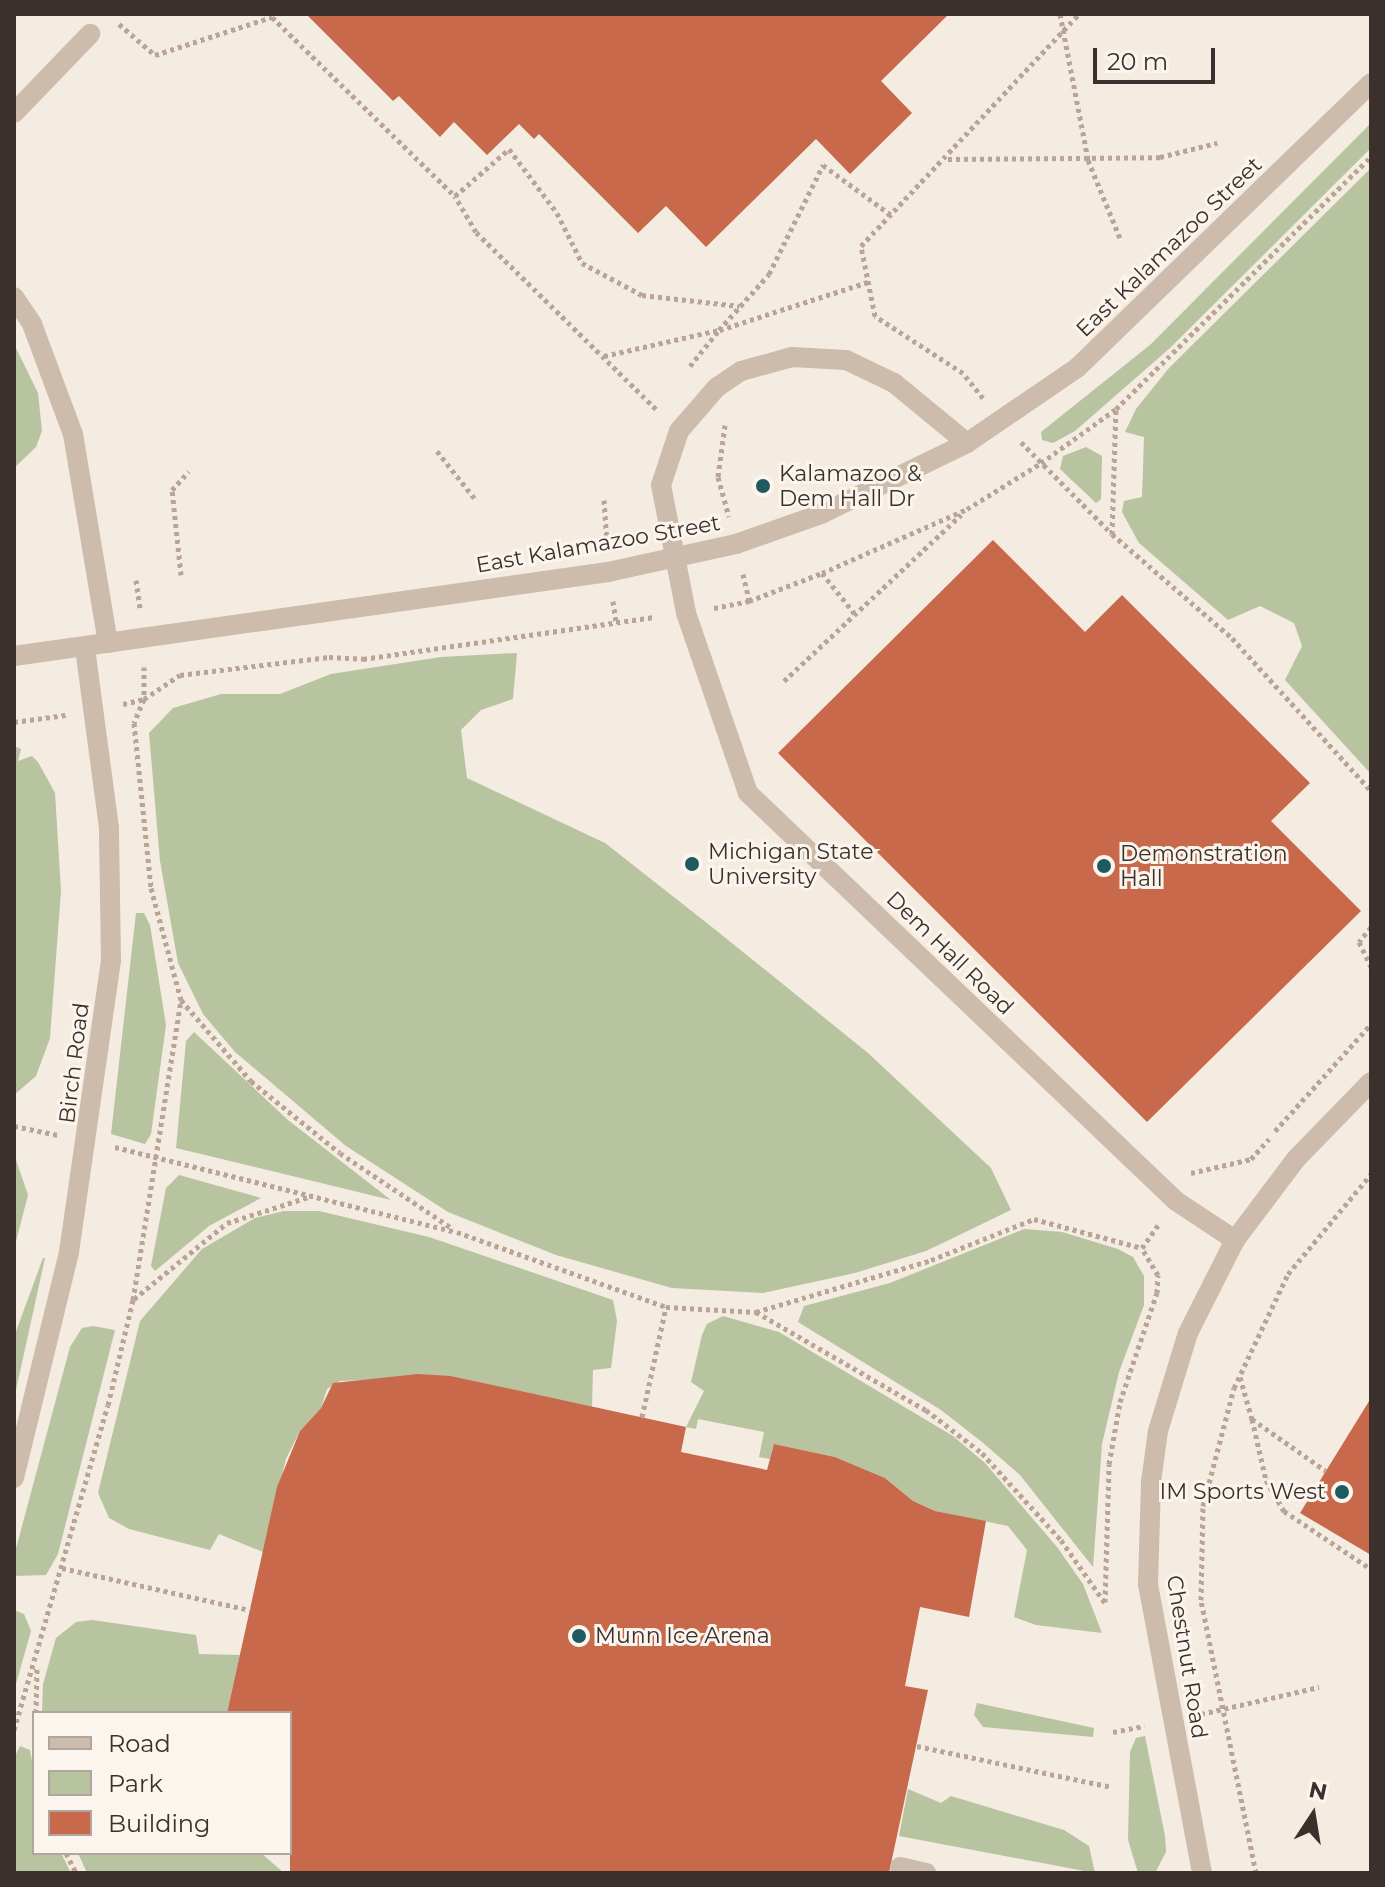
<!DOCTYPE html>
<html>
<head>
<meta charset="utf-8">
<style>
  body { margin:0 }
  #map { position:relative; width:1385px; height:1887px; overflow:hidden; background:#f4ebe1; font-family:Montserrat,sans-serif }
  div>[style] { position:absolute }
  .green>* { inset:0; background:#b8c4a0 }
  .building>* { inset:0; background:#c8694b }
  .path>* { height:5px; margin-top:-2.5px; transform-origin:0; background:repeating-linear-gradient(90deg,#b9a596 0 4px,transparent 0 8px) }
  .service>* { height:20px; margin:-10px; padding:0 10px; transform-origin:10px; border-radius:10px; background:#cdbbac }
  .minor>* { height:20px; margin:-10px; padding:0 10px; transform-origin:10px; border-radius:10px; background:#cdbbac }
  .dots>* { width:22px; height:22px; translate:-50% -50%; box-sizing:border-box; border:4px solid #fbf5ee; border-radius:50% }
  span { translate:-50% -50%; white-space:nowrap; text-align:center; line-height:1.15; -webkit-text-stroke:6px #fbf5ee; paint-order:stroke }
  .street-label { font-size:22px; color:#3b302b }
  .poi-label { font-size:22px; color:#3b302b }
  .left { translate:0 -50%; text-align:left }
  .right { translate:-100% -50%; text-align:right }
  .frame { position:absolute; inset:0; border:16px solid #3b302b; pointer-events:none }
  .legend { position:absolute; left:32px; top:1711px; width:260px; height:144px; box-sizing:border-box; background:#fbf5ee; border:2px solid #aea6a0; margin:0; padding:10px 14px; list-style:none; font-size:24px; color:#3b302b }
  .legend li { display:flex; align-items:center; gap:16px; height:40px }
  .legend b { width:40px; border:2px solid #aea6a0 }
  .north { position:absolute; left:1273px; top:1775px; width:80px; height:80px; -webkit-text-stroke:6px #fbf5ee; paint-order:stroke; rotate:12deg; font-size:22px; font-weight:700; line-height:32px; text-align:center; color:#3b302b }
  .north::after { content:''; display:block; margin:auto; width:28px; height:36px; background:#3b302b; clip-path:polygon(50% 0,100% 100%,50% 72%,0 100%) }
  .scale { position:absolute; left:1093px; top:48px; width:122px; height:36px; box-sizing:border-box; border:4px solid #3b302b; border-top:0; padding-left:10px; font-size:24px; line-height:28px; white-space:nowrap; color:#3b302b; -webkit-text-stroke:6px #fbf5ee; paint-order:stroke }
</style>
</head>
<body>
<div id="map">
  <div class="green">
    <i style="clip-path:polygon(1371px 123px,1371px 148px,1170px 348px,1075px 431px,1053px 443px,1042px 440px,1041px 432px,1150px 345px)"></i>
    <i style="clip-path:polygon(1371px 168px,1371px 774px,1285px 680px,1302px 646px,1294px 623px,1260px 606px,1228px 620px,1139px 543px,1122px 512px,1124px 501px,1142px 497px,1144px 437px,1125px 432px,1136px 409px,1169px 368px)"></i>
    <i style="clip-path:polygon(14px 344px,38px 393px,42px 431px,36px 447px,14px 468px)"></i>
    <i style="clip-path:polygon(1086px 447px,1102px 456px,1101px 499px,1096px 503px,1060px 469px,1063px 456px)"></i>
    <i style="clip-path:polygon(517px 653px,513px 699px,481px 710px,461px 730px,467px 778px,605px 843px,717px 931px,868px 1053px,991px 1168px,1011px 1210px,926px 1251px,855px 1273px,763px 1293px,672px 1288px,556px 1255px,448px 1212px,346px 1146px,235px 1052px,203px 1014px,178px 963px,160px 861px,149px 733px,173px 708px,221px 694px,280px 694px,331px 674px,441px 657px)"></i>
    <i style="clip-path:polygon(14px 746px,21px 749px,18px 761px,32px 756px,38px 762px,55px 793px,61px 891px,50px 1038px,36px 1076px,14px 1095px)"></i>
    <i style="clip-path:polygon(136px 913px,144px 913px,150px 925px,166px 1025px,151px 1134px,145px 1144px,111px 1134px)"></i>
    <i style="clip-path:polygon(194px 1032px,288px 1120px,391px 1200px,176px 1148px,186px 1041px)"></i>
    <i style="clip-path:polygon(14px 1154px,28px 1195px,14px 1249px)"></i>
    <i style="clip-path:polygon(179px 1175px,261px 1198px,209px 1226px,155px 1271px,151px 1266px,166px 1188px)"></i>
    <i style="clip-path:polygon(284px 1211px,319px 1211px,429px 1237px,613px 1300px,617px 1321px,611px 1368px,593px 1370px,592px 1407px,451px 1376px,340px 1381px,327px 1389px,321px 1408px,300px 1431px,286px 1459px,263px 1552px,219px 1534px,210px 1550px,129px 1529px,109px 1518px,98px 1493px,140px 1321px,202px 1249px,255px 1218px)"></i>
    <i style="clip-path:polygon(1024px 1229px,1062px 1232px,1118px 1249px,1133px 1257px,1144px 1276px,1144px 1305px,1119px 1372px,1102px 1444px,1093px 1567px,1020px 1475px,982px 1442px,941px 1410px,798px 1322px,804px 1306px,890px 1283px)"></i>
    <i style="clip-path:polygon(43px 1258px,45px 1258px,14px 1399px,14px 1337px)"></i>
    <i style="clip-path:polygon(723px 1316px,779px 1332px,953px 1436px,985px 1463px,1057px 1547px,1083px 1584px,1102px 1633px,1036px 1625px,1014px 1617px,1027px 1550px,1008px 1526px,935px 1511px,913px 1501px,885px 1478px,835px 1457px,774px 1444px,770px 1459px,759px 1457px,764px 1432px,698px 1419px,696px 1429px,686px 1427px,704px 1391px,691px 1382px,702px 1335px,707px 1324px)"></i>
    <i style="clip-path:polygon(93px 1326px,115px 1330px,58px 1554px,46px 1575px,14px 1576px,14px 1556px,70px 1347px,82px 1328px)"></i>
    <i style="clip-path:polygon(14px 1610px,24px 1614px,31px 1631px,14px 1691px)"></i>
    <i style="clip-path:polygon(92px 1620px,196px 1635px,199px 1654px,240px 1655px,227px 1713px,42px 1713px,43px 1684px,56px 1638px,76px 1622px)"></i>
    <i style="clip-path:polygon(977px 1703px,1094px 1728px,1093px 1737px,983px 1727px,974px 1715px)"></i>
    <i style="clip-path:polygon(1145px 1736px,1165px 1836px,1166px 1852px,1155px 1873px,1138px 1873px,1128px 1840px,1130px 1752px,1136px 1738px)"></i>
    <i style="clip-path:polygon(20px 1746px,30px 1750px,34px 1772px,34px 1853px,61px 1853px,71px 1873px,14px 1873px,14px 1758px)"></i>
    <i style="clip-path:polygon(908px 1789px,941px 1803px,951px 1796px,1064px 1830px,1089px 1846px,1095px 1873px,899px 1836px)"></i>
    <i style="clip-path:polygon(78px 1853px,261px 1853px,284px 1873px,87px 1873px)"></i>
  </div>
  <div class="building">
    <i style="clip-path:polygon(306px 14px,949px 14px,881px 81px,912px 113px,850px 174px,816px 139px,706px 247px,666px 206px,638px 233px,539px 134px,534px 139px,519px 124px,487px 155px,454px 122px,440px 137px,399px 96px,393px 101px)"></i>
    <i style="clip-path:polygon(993px 540px,1085px 632px,1122px 595px,1310px 783px,1271px 821px,1361px 911px,1147px 1122px,778px 753px)"></i>
    <i style="clip-path:polygon(418px 1374px,451px 1376px,686px 1427px,681px 1452px,767px 1470px,774px 1444px,835px 1457px,885px 1478px,913px 1501px,935px 1511px,986px 1521px,969px 1617px,920px 1607px,905px 1686px,928px 1690px,889px 1873px,290px 1873px,290px 1713px,227px 1713px,277px 1487px,300px 1431px,321px 1408px,333px 1383px)"></i>
    <i style="clip-path:polygon(1371px 1398px,1371px 1555px,1300px 1513px)"></i>
  </div>
  <div class="path">
    <i style="left:1060px;top:14px;width:149px;rotate:79.1deg"></i>
    <i style="left:1088px;top:160px;width:84px;rotate:67.7deg"></i>
    <i style="left:119px;top:24px;width:48px;rotate:40.7deg"></i>
    <i style="left:155px;top:55px;width:123px;rotate:-18deg"></i>
    <i style="left:272px;top:17px;width:256px;rotate:44.4deg"></i>
    <i style="left:948px;top:159px;width:212px;rotate:-0.5deg"></i>
    <i style="left:1160px;top:157px;width:59px;rotate:-13.8deg"></i>
    <i style="left:868px;top:282px;width:157px;rotate:162.1deg"></i>
    <i style="left:719px;top:330px;width:75px;rotate:-48.2deg"></i>
    <i style="left:769px;top:274px;width:122px;rotate:-63.6deg"></i>
    <i style="left:823px;top:165px;width:84px;rotate:36.3deg"></i>
    <i style="left:604px;top:356px;width:117px;rotate:-12.8deg"></i>
    <i style="left:690px;top:366px;width:46px;rotate:-51.1deg"></i>
    <i style="left:983px;top:398px;width:32px;rotate:-129deg"></i>
    <i style="left:963px;top:373px;width:105px;rotate:-147.1deg"></i>
    <i style="left:875px;top:316px;width:71px;rotate:-101.3deg"></i>
    <i style="left:861px;top:246px;width:318px;rotate:-46.8deg"></i>
    <i style="left:656px;top:409px;width:252px;rotate:-135.5deg"></i>
    <i style="left:476px;top:232px;width:42px;rotate:-120.3deg"></i>
    <i style="left:455px;top:196px;width:72px;rotate:-41deg"></i>
    <i style="left:509px;top:149px;width:80px;rotate:53.1deg"></i>
    <i style="left:557px;top:213px;width:56px;rotate:63.4deg"></i>
    <i style="left:582px;top:263px;width:68px;rotate:28.1deg"></i>
    <i style="left:642px;top:295px;width:98px;rotate:6.5deg"></i>
    <i style="left:725px;top:425px;width:52px;rotate:97.7deg"></i>
    <i style="left:718px;top:477px;width:41px;rotate:74.6deg"></i>
    <i style="left:1021px;top:442px;width:129px;rotate:45.3deg"></i>
    <i style="left:1112px;top:534px;width:159px;rotate:40.9deg"></i>
    <i style="left:1232px;top:638px;width:207px;rotate:47.7deg"></i>
    <i style="left:437px;top:451px;width:61px;rotate:51.6deg"></i>
    <i style="left:604px;top:500px;width:43px;rotate:86deg"></i>
    <i style="left:1112px;top:534px;width:124px;rotate:-88.2deg"></i>
    <i style="left:822px;top:573px;width:53px;rotate:51.2deg"></i>
    <i style="left:743px;top:574px;width:28px;rotate:77deg"></i>
    <i style="left:181px;top:575px;width:85px;rotate:-96deg"></i>
    <i style="left:172px;top:490px;width:25px;rotate:-48deg"></i>
    <i style="left:136px;top:580px;width:29px;rotate:82deg"></i>
    <i style="left:613px;top:601px;width:22px;rotate:82deg"></i>
    <i style="left:714px;top:608px;width:36px;rotate:-11deg"></i>
    <i style="left:749px;top:601px;width:78px;rotate:-21deg"></i>
    <i style="left:822px;top:573px;width:158px;rotate:-23.8deg"></i>
    <i style="left:967px;top:509px;width:87px;rotate:-31.9deg"></i>
    <i style="left:1041px;top:463px;width:92px;rotate:-35.8deg"></i>
    <i style="left:1116px;top:409px;width:359px;rotate:-44.7deg"></i>
    <i style="left:144px;top:667px;width:32px;rotate:90deg"></i>
    <i style="left:144px;top:699px;width:26px;rotate:113deg"></i>
    <i style="left:134px;top:723px;width:166px;rotate:84.1deg"></i>
    <i style="left:151px;top:888px;width:116px;rotate:75deg"></i>
    <i style="left:181px;top:1000px;width:107px;rotate:49.2deg"></i>
    <i style="left:251px;top:1081px;width:114px;rotate:39deg"></i>
    <i style="left:340px;top:1153px;width:136px;rotate:33.9deg"></i>
    <i style="left:784px;top:681px;width:243px;rotate:-43.2deg"></i>
    <i style="left:123px;top:704px;width:22px;rotate:-13deg"></i>
    <i style="left:144px;top:699px;width:43px;rotate:-33.7deg"></i>
    <i style="left:180px;top:675px;width:150px;rotate:-6.9deg"></i>
    <i style="left:329px;top:657px;width:34px;rotate:3deg"></i>
    <i style="left:363px;top:659px;width:296px;rotate:-8.2deg"></i>
    <i style="left:14px;top:722px;width:52px;rotate:-7.7deg"></i>
    <i style="left:1371px;top:927px;width:19px;rotate:129deg"></i>
    <i style="left:1359px;top:942px;width:28px;rotate:64deg"></i>
    <i style="left:14px;top:1126px;width:45px;rotate:11.6deg"></i>
    <i style="left:1275px;top:1131px;width:144px;rotate:-48.1deg"></i>
    <i style="left:115px;top:1147px;width:352px;rotate:14deg"></i>
    <i style="left:457px;top:1232px;width:222px;rotate:19.7deg"></i>
    <i style="left:666px;top:1307px;width:90px;rotate:3.2deg"></i>
    <i style="left:756px;top:1312px;width:196px;rotate:30deg"></i>
    <i style="left:926px;top:1410px;width:71px;rotate:37.5deg"></i>
    <i style="left:982px;top:1453px;width:118px;rotate:47.8deg"></i>
    <i style="left:1061px;top:1540px;width:77px;rotate:55.1deg"></i>
    <i style="left:1191px;top:1173px;width:62px;rotate:-13.1deg"></i>
    <i style="left:1251px;top:1159px;width:27px;rotate:-48deg"></i>
    <i style="left:134px;top:1299px;width:120px;rotate:-39.3deg"></i>
    <i style="left:227px;top:1223px;width:85px;rotate:-17.8deg"></i>
    <i style="left:756px;top:1312px;width:183px;rotate:-16.5deg"></i>
    <i style="left:931px;top:1260px;width:111px;rotate:-21.7deg"></i>
    <i style="left:1034px;top:1219px;width:112px;rotate:15deg"></i>
    <i style="left:1240px;top:1377px;width:44px;rotate:74.1deg"></i>
    <i style="left:1252px;top:1419px;width:90px;rotate:35.1deg"></i>
    <i style="left:642px;top:1417px;width:113px;rotate:-77.7deg"></i>
    <i style="left:1252px;top:1419px;width:63px;rotate:77.1deg"></i>
    <i style="left:1266px;top:1480px;width:36px;rotate:60deg"></i>
    <i style="left:1284px;top:1511px;width:105px;rotate:33.7deg"></i>
    <i style="left:62px;top:1568px;width:193px;rotate:12.6deg"></i>
    <i style="left:1105px;top:1602px;width:138px;rotate:-88.3deg"></i>
    <i style="left:1109px;top:1464px;width:63px;rotate:-79.9deg"></i>
    <i style="left:1120px;top:1402px;width:115px;rotate:-71.3deg"></i>
    <i style="left:1157px;top:1293px;width:18px;rotate:-87deg"></i>
    <i style="left:1158px;top:1275px;width:31px;rotate:-121deg"></i>
    <i style="left:1142px;top:1248px;width:28px;rotate:-55deg"></i>
    <i style="left:36px;top:1713px;width:47px;rotate:-88.8deg"></i>
    <i style="left:1201px;top:1714px;width:121px;rotate:-12.9deg"></i>
    <i style="left:14px;top:1730px;width:338px;rotate:-73.9deg"></i>
    <i style="left:108px;top:1405px;width:108px;rotate:-76.6deg"></i>
    <i style="left:133px;top:1300px;width:303px;rotate:-80.9deg"></i>
    <i style="left:1113px;top:1732px;width:32px;rotate:-11deg"></i>
    <i style="left:917px;top:1746px;width:199px;rotate:11.9deg"></i>
    <i style="left:66px;top:1853px;width:22px;rotate:63deg"></i>
    <i style="left:1256px;top:1873px;width:278px;rotate:-101.4deg"></i>
    <i style="left:1201px;top:1600px;width:94px;rotate:-88.8deg"></i>
    <i style="left:1203px;top:1506px;width:122px;rotate:-75.3deg"></i>
    <i style="left:1234px;top:1388px;width:126px;rotate:-64.7deg"></i>
    <i style="left:1288px;top:1274px;width:130px;rotate:-50.3deg"></i>
  </div>
  <div class="service">
    <i style="left:14px;top:113px;width:110px;rotate:-46.1deg"></i>
    <i style="left:14px;top:297px;width:32px;rotate:56deg"></i>
    <i style="left:32px;top:324px;width:117px;rotate:69.6deg"></i>
    <i style="left:73px;top:434px;width:212px;rotate:80.5deg"></i>
    <i style="left:967px;top:443px;width:94px;rotate:-140.6deg"></i>
    <i style="left:894px;top:383px;width:53px;rotate:-154.4deg"></i>
    <i style="left:846px;top:360px;width:54px;rotate:-176.8deg"></i>
    <i style="left:792px;top:357px;width:53px;rotate:164.6deg"></i>
    <i style="left:741px;top:371px;width:29px;rotate:146deg"></i>
    <i style="left:717px;top:387px;width:58px;rotate:130.8deg"></i>
    <i style="left:679px;top:431px;width:57px;rotate:108.4deg"></i>
    <i style="left:661px;top:485px;width:130px;rotate:78.9deg"></i>
    <i style="left:686px;top:613px;width:190px;rotate:71deg"></i>
    <i style="left:748px;top:793px;width:591px;rotate:43.63deg"></i>
    <i style="left:1176px;top:1201px;width:71px;rotate:33.5deg"></i>
    <i style="left:900px;top:1867px;width:27px;rotate:13deg"></i>
  </div>
  <div class="minor">
    <i style="left:14px;top:656px;width:600px;rotate:-8.05deg"></i>
    <i style="left:608px;top:572px;width:131px;rotate:-12.3deg"></i>
    <i style="left:736px;top:544px;width:90px;rotate:-19.4deg"></i>
    <i style="left:821px;top:514px;width:162px;rotate:-25.9deg"></i>
    <i style="left:967px;top:443px;width:133px;rotate:-34.3deg"></i>
    <i style="left:1077px;top:368px;width:409px;rotate:-44.1deg"></i>
    <i style="left:14px;top:1478px;width:233px;rotate:-76.3deg"></i>
    <i style="left:69px;top:1252px;width:295px;rotate:-81.8deg"></i>
    <i style="left:111px;top:960px;width:132px;rotate:-90.9deg"></i>
    <i style="left:109px;top:828px;width:183px;rotate:-97.6deg"></i>
    <i style="left:1202px;top:1873px;width:294px;rotate:-100.6deg"></i>
    <i style="left:1148px;top:1584px;width:102px;rotate:-88.3deg"></i>
    <i style="left:1151px;top:1482px;width:51px;rotate:-82.2deg"></i>
    <i style="left:1158px;top:1431px;width:102px;rotate:-73deg"></i>
    <i style="left:1188px;top:1333px;width:104px;rotate:-63.2deg"></i>
    <i style="left:1235px;top:1240px;width:101px;rotate:-53deg"></i>
    <i style="left:1296px;top:1159px;width:107px;rotate:-45.8deg"></i>
  </div>
  <div class="dots">
    <i style="left:763px;top:486px;background:#1f5a5e"></i>
    <i style="left:692px;top:864px;background:#1f5a5e"></i>
    <i style="left:1104px;top:866px;background:#1f5a5e"></i>
    <i style="left:1342px;top:1492px;background:#1f5a5e"></i>
    <i style="left:579px;top:1636px;background:#1f5a5e"></i>
  </div>
  <div class="street-label">
    <span style="left:1169px;top:247px;rotate:-44deg">East Kalamazoo Street</span>
    <span style="left:598px;top:544px;rotate:-10deg">East Kalamazoo Street</span>
    <span style="left:950px;top:953px;rotate:44deg">Dem Hall Road</span>
    <span style="left:74px;top:1063px;rotate:-83deg">Birch Road</span>
    <span style="left:1187px;top:1657px;rotate:81deg">Chestnut Road</span>
  </div>
  <div class="poi-label">
    <span class="left" style="left:779px;top:486px">Kalamazoo &amp;<br>Dem Hall Dr</span>
    <span class="left" style="left:708px;top:864px">Michigan State<br>University</span>
    <span class="left" style="left:1120px;top:866px">Demonstration<br>Hall</span>
    <span class="right" style="left:1326px;top:1492px">IM Sports West</span>
    <span class="left" style="left:595px;top:1636px">Munn Ice Arena</span>
  </div>
  <div class="frame"></div>
  <ul class="legend">
  <li><b style="height:10px;background:#cdbbac"></b>Road</li>
  <li><b style="height:22px;background:#b8c4a0"></b>Park</li>
  <li><b style="height:22px;background:#c8694b"></b>Building</li>
  </ul>
  <div class="north">N</div>
  <div class="scale">20 m</div>
</div>
</body>
</html>
